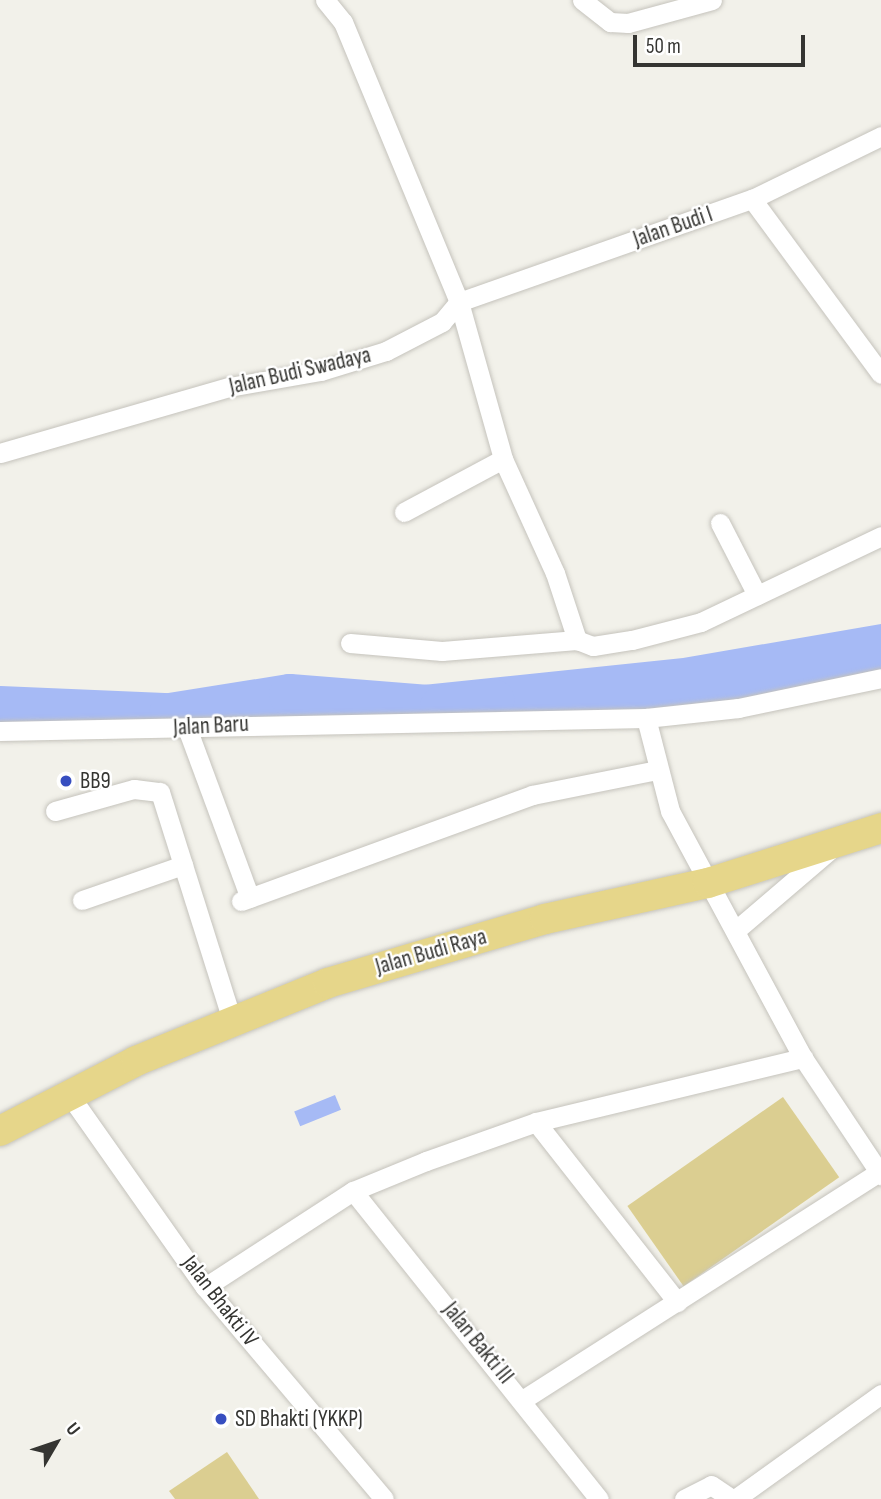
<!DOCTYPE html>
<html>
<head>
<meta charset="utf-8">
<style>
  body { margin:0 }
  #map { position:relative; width:881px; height:1499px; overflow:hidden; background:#f2f1ea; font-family:"Sofia Sans Condensed",sans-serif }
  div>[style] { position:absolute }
  .green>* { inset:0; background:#dbce91; transform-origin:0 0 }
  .water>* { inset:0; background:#a6baf5; transform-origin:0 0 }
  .river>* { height:42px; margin:-21px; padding:0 21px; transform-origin:21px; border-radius:21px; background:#a6baf5 }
  .roads { filter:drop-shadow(0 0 2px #c5c3bc) drop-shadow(0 0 2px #c5c3bc) }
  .street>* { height:19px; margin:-9.5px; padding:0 9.5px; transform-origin:9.5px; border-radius:9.5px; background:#fff }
  .primary>* { height:30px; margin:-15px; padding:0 15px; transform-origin:15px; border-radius:15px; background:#e6d68a }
  .dots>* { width:19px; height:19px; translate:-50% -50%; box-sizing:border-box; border:4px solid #fff; border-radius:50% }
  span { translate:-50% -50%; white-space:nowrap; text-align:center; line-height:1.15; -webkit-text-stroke:5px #fff; paint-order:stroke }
  .street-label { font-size:23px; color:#353532 }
  .poi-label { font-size:23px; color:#353532 }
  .left { translate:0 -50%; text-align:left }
  .north { position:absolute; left:21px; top:1408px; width:70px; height:70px; -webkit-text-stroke:5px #fff; paint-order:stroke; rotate:51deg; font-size:19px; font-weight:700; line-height:28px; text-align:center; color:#353532 }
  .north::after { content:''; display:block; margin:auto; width:24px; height:32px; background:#353532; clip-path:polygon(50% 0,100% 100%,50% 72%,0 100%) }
  .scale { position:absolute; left:633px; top:35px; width:172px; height:32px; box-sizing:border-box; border:4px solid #353532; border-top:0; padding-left:9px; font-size:21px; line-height:24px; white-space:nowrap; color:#353532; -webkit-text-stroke:5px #fff; paint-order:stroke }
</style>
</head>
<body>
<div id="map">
  <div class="green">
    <i style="left:783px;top:1097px;width:98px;height:190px;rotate:55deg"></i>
    <i style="clip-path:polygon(227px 1452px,259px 1499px,175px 1499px,169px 1491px)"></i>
  </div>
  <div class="water">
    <i style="clip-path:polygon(881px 624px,881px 670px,712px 710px,445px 719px,423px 685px,683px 658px)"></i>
    <i style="left:335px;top:1095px;width:16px;height:44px;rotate:68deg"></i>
  </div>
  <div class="river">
    <i style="left:0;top:707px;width:170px;rotate:2.4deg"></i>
    <i style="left:170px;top:714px;width:121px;rotate:-9deg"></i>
    <i style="left:290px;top:695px;width:151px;rotate:4.5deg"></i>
    <i style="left:441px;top:707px;width:53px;rotate:-7.5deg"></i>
  </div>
  <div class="roads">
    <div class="street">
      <i style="left:325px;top:0;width:28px;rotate:51deg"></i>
      <i style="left:343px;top:22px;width:303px;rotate:67.5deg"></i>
      <i style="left:459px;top:302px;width:163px;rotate:74.3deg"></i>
      <i style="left:503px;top:459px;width:125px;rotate:65.5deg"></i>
      <i style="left:555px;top:573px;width:71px;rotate:71.8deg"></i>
      <i style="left:582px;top:0;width:36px;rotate:38deg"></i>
      <i style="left:610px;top:22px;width:18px;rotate:3deg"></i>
      <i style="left:628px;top:23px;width:87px;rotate:-15.3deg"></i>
      <i style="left:752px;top:199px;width:217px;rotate:53.6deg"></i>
      <i style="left:459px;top:302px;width:311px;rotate:-19.4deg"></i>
      <i style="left:752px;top:199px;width:144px;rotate:-26deg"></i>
      <i style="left:0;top:453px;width:238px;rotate:-16.1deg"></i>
      <i style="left:229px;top:387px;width:93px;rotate:-9.9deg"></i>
      <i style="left:321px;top:371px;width:68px;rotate:-17.1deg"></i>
      <i style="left:386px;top:351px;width:63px;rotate:-27.4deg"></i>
      <i style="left:442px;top:322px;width:26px;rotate:-50deg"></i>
      <i style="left:404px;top:512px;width:112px;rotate:-28.2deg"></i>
      <i style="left:720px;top:523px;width:81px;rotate:62.8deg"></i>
      <i style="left:577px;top:640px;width:17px;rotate:21deg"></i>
      <i style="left:593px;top:646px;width:39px;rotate:-9deg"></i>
      <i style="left:632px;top:640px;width:71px;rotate:-14.6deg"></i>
      <i style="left:701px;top:622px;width:199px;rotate:-25.5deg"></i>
      <i style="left:350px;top:643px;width:92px;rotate:5deg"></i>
      <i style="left:442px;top:651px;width:135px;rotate:-4.7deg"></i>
      <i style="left:646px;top:718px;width:96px;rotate:75.5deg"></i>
      <i style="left:670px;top:811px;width:281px;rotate:61.7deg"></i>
      <i style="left:803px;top:1058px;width:141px;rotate:56.3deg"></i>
      <i style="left:187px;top:728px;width:181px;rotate:69.7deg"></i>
      <i style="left:0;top:731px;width:646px;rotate:-1.15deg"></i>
      <i style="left:646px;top:718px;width:93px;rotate:-6.2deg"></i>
      <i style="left:738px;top:708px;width:146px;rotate:-11.8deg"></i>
      <i style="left:55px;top:811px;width:82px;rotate:-15.6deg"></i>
      <i style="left:134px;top:789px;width:26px;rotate:7deg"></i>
      <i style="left:160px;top:792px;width:239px;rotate:72.5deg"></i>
      <i style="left:82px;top:900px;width:107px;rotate:-19.1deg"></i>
      <i style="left:241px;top:901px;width:310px;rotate:-20deg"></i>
      <i style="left:532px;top:795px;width:127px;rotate:-11.3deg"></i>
      <i style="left:735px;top:931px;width:125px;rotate:-40.5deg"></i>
      <i style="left:68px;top:1093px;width:237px;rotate:54.8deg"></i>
      <i style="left:205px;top:1287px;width:277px;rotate:49.8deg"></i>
      <i style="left:536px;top:1122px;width:229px;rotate:51.9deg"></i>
      <i style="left:353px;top:1191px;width:394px;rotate:51.4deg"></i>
      <i style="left:205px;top:1287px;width:176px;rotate:-33deg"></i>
      <i style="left:353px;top:1191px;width:79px;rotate:-22.3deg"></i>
      <i style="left:426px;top:1161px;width:117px;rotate:-19.5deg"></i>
      <i style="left:536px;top:1122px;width:275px;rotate:-13.5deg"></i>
      <i style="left:524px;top:1399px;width:419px;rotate:-32.6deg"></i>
      <i style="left:684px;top:1499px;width:30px;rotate:-27deg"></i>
      <i style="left:711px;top:1485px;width:25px;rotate:34deg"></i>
      <i style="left:735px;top:1499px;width:180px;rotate:-35.7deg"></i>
    </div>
    <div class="primary">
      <i style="left:0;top:1131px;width:153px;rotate:-27.2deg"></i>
      <i style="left:136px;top:1061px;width:207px;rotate:-22.1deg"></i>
      <i style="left:328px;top:983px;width:226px;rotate:-16.4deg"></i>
      <i style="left:545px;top:919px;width:167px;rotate:-12.5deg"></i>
      <i style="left:708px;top:883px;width:182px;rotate:-17.6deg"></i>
    </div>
  </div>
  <div class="dots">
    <i style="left:66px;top:781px;background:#374ec0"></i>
    <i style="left:221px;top:1419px;background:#374ec0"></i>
  </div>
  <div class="street-label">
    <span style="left:673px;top:227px;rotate:-19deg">Jalan Budi I</span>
    <span style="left:300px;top:371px;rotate:-13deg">Jalan Budi Swadaya</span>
    <span style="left:211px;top:726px;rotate:-3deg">Jalan Baru</span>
    <span style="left:431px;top:952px;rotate:-16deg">Jalan Budi Raya</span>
    <span style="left:220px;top:1301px;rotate:52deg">Jalan Bhakti IV</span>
    <span style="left:478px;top:1343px;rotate:51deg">Jalan Bakti III</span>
  </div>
  <div class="poi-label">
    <span class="left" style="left:80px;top:781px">BB9</span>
    <span class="left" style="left:235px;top:1419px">SD Bhakti (YKKP)</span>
  </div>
  <div class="north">U</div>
  <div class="scale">50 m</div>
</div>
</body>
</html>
